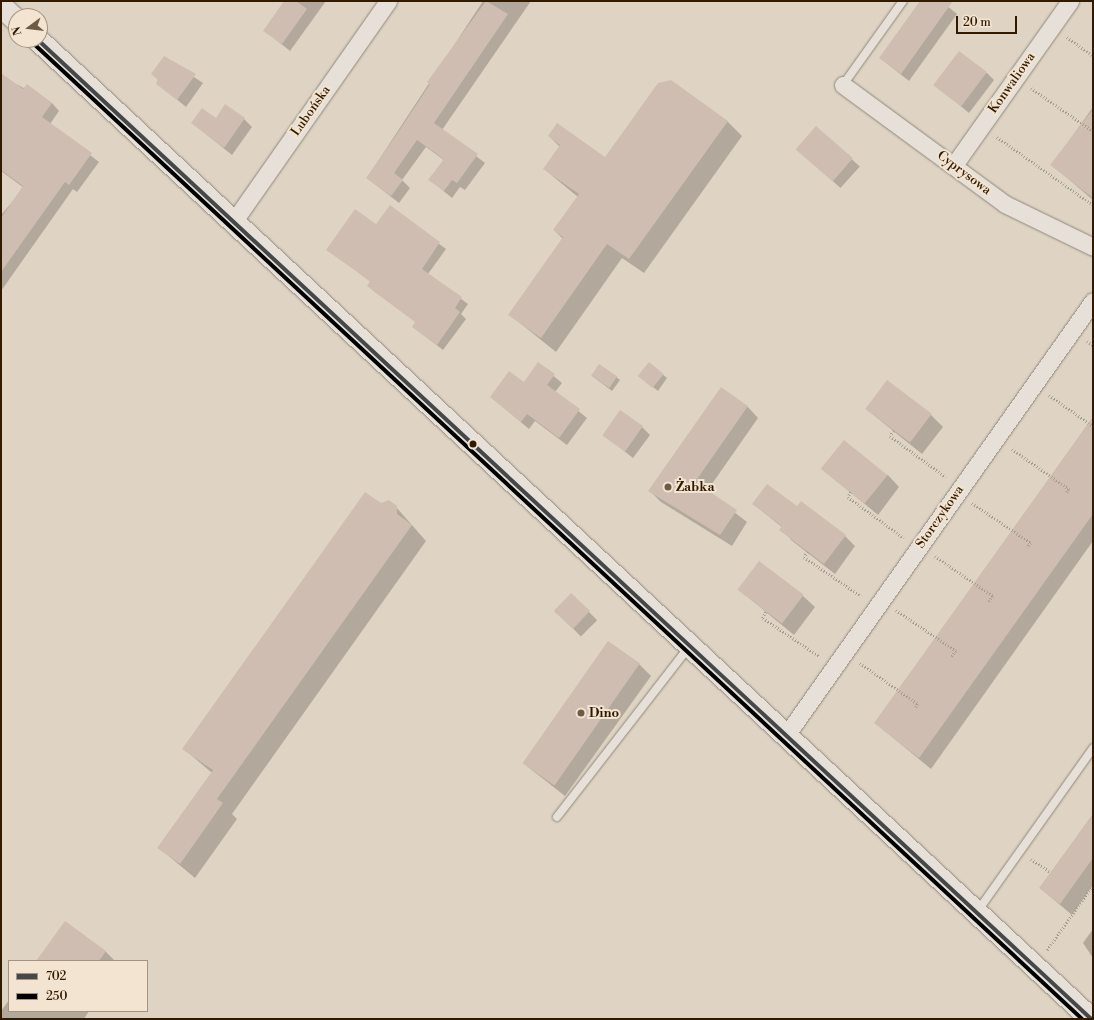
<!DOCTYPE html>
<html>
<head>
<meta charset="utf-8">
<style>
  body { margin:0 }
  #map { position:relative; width:1094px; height:1020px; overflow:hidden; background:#dfd4c4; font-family:"Libre Bodoni",serif }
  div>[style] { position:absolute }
  .shadow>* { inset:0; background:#0003; transform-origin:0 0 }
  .building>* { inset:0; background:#cfbdb2; transform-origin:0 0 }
  .path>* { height:2.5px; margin-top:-1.25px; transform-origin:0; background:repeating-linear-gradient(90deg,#a39c93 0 1px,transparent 0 3px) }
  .roads { filter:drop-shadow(0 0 1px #90877a) drop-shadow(0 0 1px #90877a) }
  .lane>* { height:8px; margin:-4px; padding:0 4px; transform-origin:4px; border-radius:4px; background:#e6e0d8 }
  .street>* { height:17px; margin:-8.5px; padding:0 8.5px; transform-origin:8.5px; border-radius:8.5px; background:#e6e0d8 }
  .secondary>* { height:22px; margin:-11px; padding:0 11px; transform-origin:11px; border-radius:11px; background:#e6e0d8 }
  .bus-1>* { height:4px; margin:-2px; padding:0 2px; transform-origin:2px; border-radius:2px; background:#45484a }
  .bus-2>* { height:4px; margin:-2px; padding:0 2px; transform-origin:2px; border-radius:2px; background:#000 }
  .dots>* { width:11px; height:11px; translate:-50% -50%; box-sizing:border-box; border:2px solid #f2e4d1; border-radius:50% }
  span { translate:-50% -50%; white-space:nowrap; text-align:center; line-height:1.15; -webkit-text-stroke:4px #f2e4d1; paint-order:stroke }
  .street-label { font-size:13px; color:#311a00 }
  .poi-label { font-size:13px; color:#311a00; font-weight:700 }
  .left { translate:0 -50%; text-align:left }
  .frame { position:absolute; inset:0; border:2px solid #311a00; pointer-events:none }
  .legend { position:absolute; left:8px; top:960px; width:140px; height:52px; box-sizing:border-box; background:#f2e4d1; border:1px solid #a5937d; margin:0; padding:5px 7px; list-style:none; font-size:12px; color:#311a00 }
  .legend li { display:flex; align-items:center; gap:8px; height:20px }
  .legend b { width:20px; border:1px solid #a5937d }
  .north { position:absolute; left:8px; top:8px; width:40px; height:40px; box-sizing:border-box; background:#f2e4d1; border:1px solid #a5937d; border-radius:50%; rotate:255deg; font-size:11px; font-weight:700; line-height:16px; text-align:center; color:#311a00 }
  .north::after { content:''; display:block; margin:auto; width:14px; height:18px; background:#6e5b45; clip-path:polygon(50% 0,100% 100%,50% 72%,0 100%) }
  .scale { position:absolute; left:956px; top:16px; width:61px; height:18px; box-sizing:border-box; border:2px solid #311a00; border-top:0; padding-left:5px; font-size:12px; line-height:14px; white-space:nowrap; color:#311a00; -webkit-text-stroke:3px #f2e4d1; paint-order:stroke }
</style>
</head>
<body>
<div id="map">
  <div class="shadow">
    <i style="clip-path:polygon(286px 1px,326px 1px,290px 51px,265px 31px)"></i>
    <i style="clip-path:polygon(483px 1px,531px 1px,442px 130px,485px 163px,465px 190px,460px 187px,452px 198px,430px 180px,444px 160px,426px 147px,402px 180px,410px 188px,399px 203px,367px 178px)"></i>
    <i style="clip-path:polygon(921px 1px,941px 1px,957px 14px,909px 81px,880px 58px)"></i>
    <i style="clip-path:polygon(164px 57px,203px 83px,186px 107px,157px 83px)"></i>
    <i style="clip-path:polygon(987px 73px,994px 80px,969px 113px,935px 85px)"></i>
    <i style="clip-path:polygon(1px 76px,52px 103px,59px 111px,50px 124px,99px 162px,77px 192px,73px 189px,1px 291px,1px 215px,24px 188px,1px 171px)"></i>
    <i style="clip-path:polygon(1093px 107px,1093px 200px,1052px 165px)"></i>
    <i style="clip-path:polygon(216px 119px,244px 119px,252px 127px,232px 155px,192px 123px)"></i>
    <i style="clip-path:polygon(727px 121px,742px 136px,644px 273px,622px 258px,556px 352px,510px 315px,563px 239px,554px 230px,578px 197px,544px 169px,560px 147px,549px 136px,605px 158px)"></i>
    <i style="left:816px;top:127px;width:59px;height:29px;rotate:42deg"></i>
    <i style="clip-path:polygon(390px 207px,446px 249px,428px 274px,468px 304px,461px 314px,466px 319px,443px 350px,413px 327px,416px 322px,375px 292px,368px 286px,371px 282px,327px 249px,376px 226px)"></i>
    <i style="clip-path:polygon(538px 363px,562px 383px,555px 392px,587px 418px,567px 445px,535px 421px,529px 429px,491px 397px,524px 384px)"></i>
    <i style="clip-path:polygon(649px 363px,667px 378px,658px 391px,643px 379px)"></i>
    <i style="clip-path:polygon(592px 376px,616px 377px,620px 380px,612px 391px)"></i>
    <i style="clip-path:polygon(747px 406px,758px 418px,707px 491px,747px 522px,732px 546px,661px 502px,650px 491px)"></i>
    <i style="clip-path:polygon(866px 409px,931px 415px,943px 427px,922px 454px)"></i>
    <i style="clip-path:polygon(1093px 417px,1093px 541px,931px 769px,875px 723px)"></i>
    <i style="clip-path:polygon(642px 427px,650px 435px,633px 458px,604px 435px)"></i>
    <i style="clip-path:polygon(823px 469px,888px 475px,899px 487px,878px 515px)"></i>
    <i style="clip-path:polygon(381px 504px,396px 507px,426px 541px,232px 814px,237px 819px,195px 878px,159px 848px,212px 773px,184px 749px)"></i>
    <i style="clip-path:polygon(753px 504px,797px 507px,845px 536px,855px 546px,835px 574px,791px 540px,782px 527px)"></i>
    <i style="clip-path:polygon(738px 589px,803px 596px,815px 607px,794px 635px)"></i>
    <i style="left:571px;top:594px;width:37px;height:23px;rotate:45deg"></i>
    <i style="clip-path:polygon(639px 664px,651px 676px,565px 796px,523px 763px)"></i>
    <i style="clip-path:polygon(1093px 814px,1093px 885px,1072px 915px,1040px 888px)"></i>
    <i style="clip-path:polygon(1093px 929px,1093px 958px,1083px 943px)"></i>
    <i style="clip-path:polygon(105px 951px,115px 961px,37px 961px)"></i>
    <i style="clip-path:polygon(9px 1000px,9px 1011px,89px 1011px,84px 1019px,1px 1019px,1px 1011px)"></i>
  </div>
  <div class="building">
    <i style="clip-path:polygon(284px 1px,296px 1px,307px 9px,282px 44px,263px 31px)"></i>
    <i style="clip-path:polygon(486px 1px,508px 14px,434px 123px,478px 154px,457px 183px,452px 180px,444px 191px,428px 180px,444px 159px,417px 140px,394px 173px,403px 180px,391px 196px,366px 178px,401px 128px,430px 84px,427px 82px)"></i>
    <i style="clip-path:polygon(920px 1px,953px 1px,901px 74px,879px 58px)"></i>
    <i style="left:959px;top:51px;width:35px;height:43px;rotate:37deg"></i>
    <i style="clip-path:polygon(164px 56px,196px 74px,177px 100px,156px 84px,158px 80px,151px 74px)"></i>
    <i style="clip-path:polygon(1px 73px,23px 89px,27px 84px,52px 103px,42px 117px,92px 153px,69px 185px,65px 182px,1px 272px,1px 218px,23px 186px,1px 170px)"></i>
    <i style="clip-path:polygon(671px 80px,728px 121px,629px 259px,607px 244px,541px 338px,508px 315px,563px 237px,553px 230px,579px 194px,543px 169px,560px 145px,548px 136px,557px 123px,605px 157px,658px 83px)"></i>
    <i style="clip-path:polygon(225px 104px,245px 118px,224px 148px,191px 123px,202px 108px,216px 118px)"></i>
    <i style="clip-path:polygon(1093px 109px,1093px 198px,1050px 165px)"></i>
    <i style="left:816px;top:126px;width:49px;height:31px;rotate:41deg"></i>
    <i style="clip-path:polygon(390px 205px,440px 242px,422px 269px,462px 297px,455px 308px,460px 312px,437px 345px,412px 327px,415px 322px,367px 286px,370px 281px,326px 250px,355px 209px,376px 224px)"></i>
    <i style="clip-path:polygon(538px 362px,555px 374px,547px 385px,580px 409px,559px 438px,527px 414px,521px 422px,490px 397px,509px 371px,524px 382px)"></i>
    <i style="left:649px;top:362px;width:19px;height:18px;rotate:39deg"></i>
    <i style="left:599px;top:364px;width:22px;height:14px;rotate:34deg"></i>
    <i style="left:887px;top:380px;width:56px;height:36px;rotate:37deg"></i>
    <i style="clip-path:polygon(721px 387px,748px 406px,695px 482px,737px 510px,720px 535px,648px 491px)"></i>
    <i style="left:620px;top:410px;width:28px;height:31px;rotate:35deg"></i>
    <i style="clip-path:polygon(1093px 417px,1093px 514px,919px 758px,874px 723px)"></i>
    <i style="left:844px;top:440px;width:56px;height:37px;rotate:39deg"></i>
    <i style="clip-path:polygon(767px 484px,797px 506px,801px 501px,846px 535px,824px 564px,779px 530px,782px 526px,752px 504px)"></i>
    <i style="clip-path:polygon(365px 492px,381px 503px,389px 500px,397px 506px,397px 514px,412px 525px,217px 799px,223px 803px,180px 864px,157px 848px,213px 770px,182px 749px)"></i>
    <i style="left:759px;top:561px;width:56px;height:36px;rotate:37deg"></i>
    <i style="left:571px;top:593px;width:26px;height:25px;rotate:43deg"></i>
    <i style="left:608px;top:641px;width:39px;height:149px;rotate:35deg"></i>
    <i style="clip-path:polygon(1093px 814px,1093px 858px,1060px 904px,1039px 888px)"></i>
    <i style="clip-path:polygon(65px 921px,106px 951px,99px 961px,36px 961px)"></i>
  </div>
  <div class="path">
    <i style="left:1067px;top:37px;width:32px;rotate:36deg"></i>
    <i style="left:1031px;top:88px;width:75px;rotate:34.7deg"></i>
    <i style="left:997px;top:137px;width:118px;rotate:35.3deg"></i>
    <i style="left:1087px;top:341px;width:7px;rotate:34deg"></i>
    <i style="left:1049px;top:395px;width:54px;rotate:35.2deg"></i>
    <i style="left:894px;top:431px;width:6px;rotate:129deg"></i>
    <i style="left:890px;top:436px;width:69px;rotate:36.2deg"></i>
    <i style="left:1012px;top:449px;width:70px;rotate:35.1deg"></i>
    <i style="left:1069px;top:489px;width:6px;rotate:121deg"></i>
    <i style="left:851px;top:492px;width:6px;rotate:121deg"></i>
    <i style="left:848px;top:497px;width:69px;rotate:36.2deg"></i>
    <i style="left:972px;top:503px;width:71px;rotate:34.1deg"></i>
    <i style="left:1031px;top:543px;width:6px;rotate:129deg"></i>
    <i style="left:808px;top:552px;width:6px;rotate:129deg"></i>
    <i style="left:804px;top:557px;width:69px;rotate:34.4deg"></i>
    <i style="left:935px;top:556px;width:70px;rotate:34.6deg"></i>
    <i style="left:993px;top:596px;width:7px;rotate:124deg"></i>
    <i style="left:896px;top:610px;width:73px;rotate:34.3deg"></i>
    <i style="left:956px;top:651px;width:7px;rotate:124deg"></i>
    <i style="left:766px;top:612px;width:7px;rotate:117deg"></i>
    <i style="left:763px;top:618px;width:68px;rotate:34.2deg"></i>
    <i style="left:860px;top:663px;width:71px;rotate:35.3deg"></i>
    <i style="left:918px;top:704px;width:6px;rotate:121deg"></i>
    <i style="left:1031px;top:859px;width:23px;rotate:34deg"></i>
    <i style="left:1047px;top:950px;width:80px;rotate:-54.7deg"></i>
  </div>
  <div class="roads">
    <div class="lane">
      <i style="left:843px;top:85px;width:103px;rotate:-54.5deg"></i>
      <i style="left:557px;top:817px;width:215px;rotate:-52.2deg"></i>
      <i style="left:977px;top:912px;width:201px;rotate:-54.7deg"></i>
    </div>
    <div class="street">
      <i style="left:843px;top:85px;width:201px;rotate:36.3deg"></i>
      <i style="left:1005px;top:204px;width:98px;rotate:26deg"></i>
      <i style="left:954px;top:165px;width:201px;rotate:-54.7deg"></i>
      <i style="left:234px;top:221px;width:269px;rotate:-55deg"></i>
      <i style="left:787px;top:734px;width:530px;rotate:-54.75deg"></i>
    </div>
    <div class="secondary">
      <i style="left:1px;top:6px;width:21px;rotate:43deg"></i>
      <i style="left:38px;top:40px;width:1438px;rotate:42.91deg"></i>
    </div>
  </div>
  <div class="bus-1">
    <i style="left:38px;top:40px;width:1438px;rotate:42.91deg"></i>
  </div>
  <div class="bus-2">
    <i style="left:34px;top:44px;width:1431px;rotate:42.93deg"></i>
  </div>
  <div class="dots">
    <i style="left:473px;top:444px;background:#311a00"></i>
    <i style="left:668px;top:487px;background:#6e5b45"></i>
    <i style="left:581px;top:713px;background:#6e5b45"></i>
  </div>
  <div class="street-label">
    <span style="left:1012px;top:83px;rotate:-55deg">Konwaliowa</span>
    <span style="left:311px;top:111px;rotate:-55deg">Lubońska</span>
    <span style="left:964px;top:173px;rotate:37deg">Cyprysowa</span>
    <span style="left:940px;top:517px;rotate:-55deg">Storczykowa</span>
  </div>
  <div class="poi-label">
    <span class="left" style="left:676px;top:487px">Żabka</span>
    <span class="left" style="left:589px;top:713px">Dino</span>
  </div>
  <div class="frame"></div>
  <ul class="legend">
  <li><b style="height:5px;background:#45484a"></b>702</li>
  <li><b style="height:5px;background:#000"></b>250</li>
  </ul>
  <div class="north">N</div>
  <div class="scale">20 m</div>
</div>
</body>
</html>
